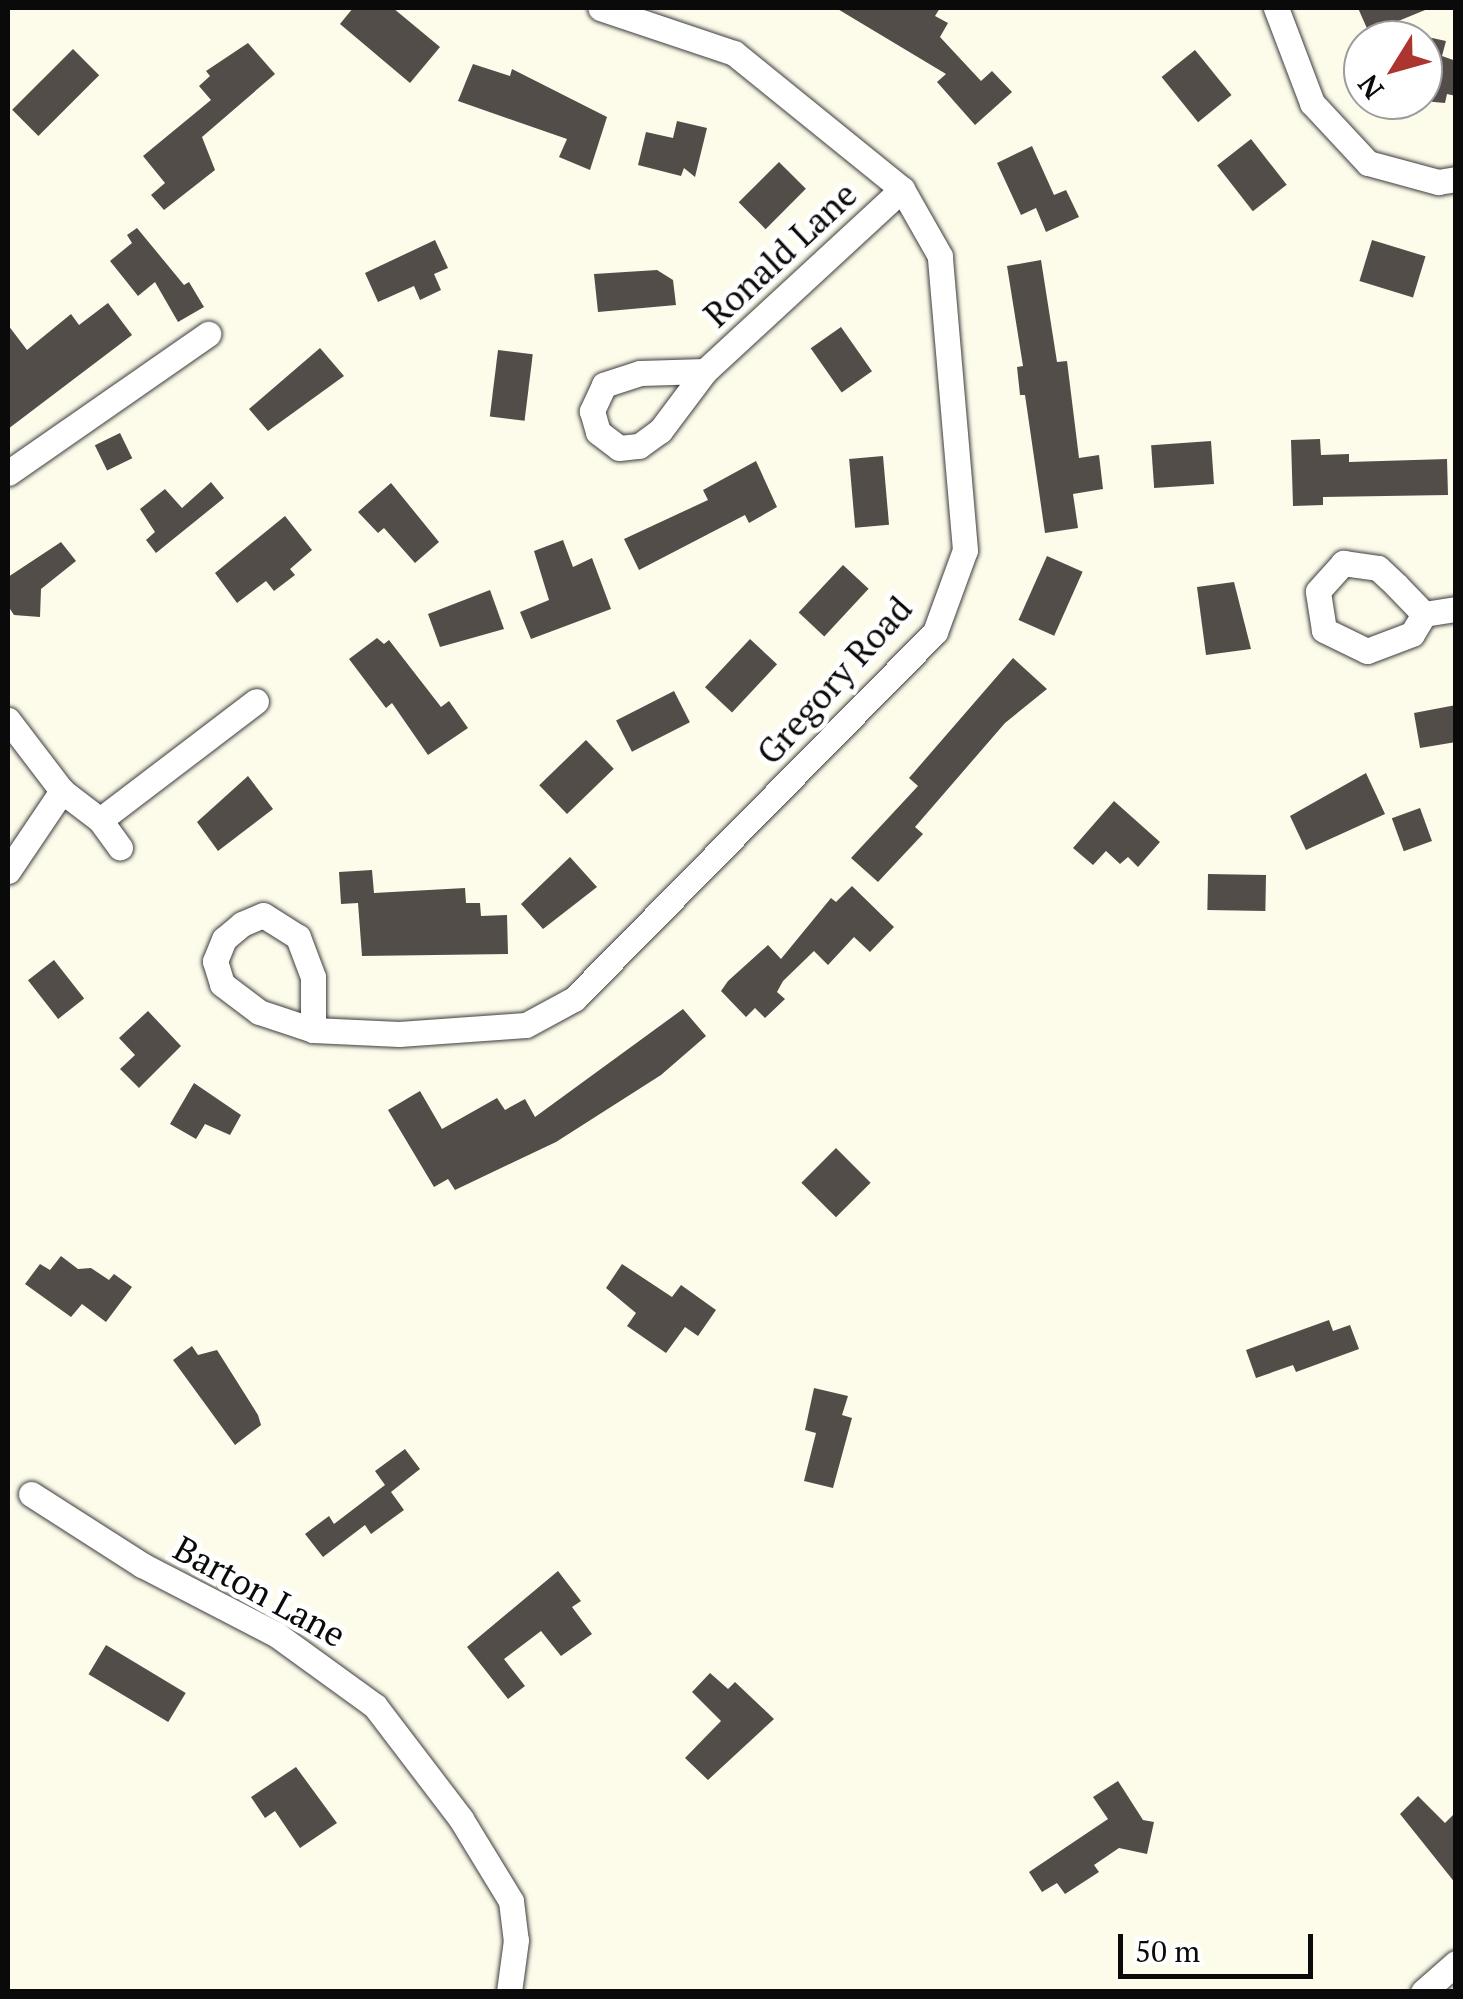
<!DOCTYPE html>
<html>
<head>
<meta charset="utf-8">
<style>
  body { margin:0 }
  #map { position:relative; width:1463px; height:1999px; overflow:hidden; background:#fdfbea; font-family:"PT Serif",serif }
  div>[style] { position:absolute }
  .building>* { inset:0; background:#524d48; transform-origin:0 0 }
  .roads { filter:drop-shadow(0 0 2px #3d3d3d) drop-shadow(0 0 2px #3d3d3d) }
  .minor>* { height:25px; margin:-12.5px; padding:0 12.5px; transform-origin:12.5px; border-radius:12.5px; background:#fff }
  span { translate:-50% -50%; white-space:nowrap; text-align:center; line-height:1.15; -webkit-text-stroke:10px #fff; paint-order:stroke }
  .street-label { font-size:35px; color:#0a0a0a }
  .frame { position:absolute; inset:0; border:10px solid #0a0a0a; pointer-events:none }
  .north { position:absolute; left:1343px; top:20px; width:100px; height:100px; box-sizing:border-box; background:#fff; border:2px solid #9d9d9d; border-radius:50%; rotate:233deg; font-size:28px; font-weight:700; line-height:40px; text-align:center; color:#0a0a0a }
  .north::after { content:''; display:block; margin:auto; width:35px; height:45px; background:#ad3530; clip-path:polygon(50% 0,100% 100%,50% 72%,0 100%) }
  .scale { position:absolute; left:1118px; top:1934px; width:195px; height:45px; box-sizing:border-box; border:5px solid #0a0a0a; border-top:0; padding-left:12px; font-size:30px; line-height:35px; white-space:nowrap; color:#0a0a0a; -webkit-text-stroke:8px #fff; paint-order:stroke }
</style>
</head>
<body>
<div id="map">
  <div class="building">
    <i style="clip-path:polygon(353px 8px,393px 8px,440px 47px,410px 83px,340px 24px)"></i>
    <i style="clip-path:polygon(836px 8px,940px 8px,935px 16px,948px 23px,940px 37px,981px 81px,992px 71px,1012px 92px,975px 125px,937px 82px,946px 74px)"></i>
    <i style="clip-path:polygon(1358px 8px,1430px 8px,1369px 33px)"></i>
    <i style="clip-path:polygon(1423px 36px,1446px 41px,1442px 56px,1456px 61px,1456px 96px,1447px 94px,1445px 103px,1423px 101px)"></i>
    <i style="clip-path:polygon(248px 43px,275px 74px,202px 137px,215px 170px,164px 210px,151px 195px,165px 183px,143px 156px,211px 100px,199px 86px,210px 76px,206px 71px)"></i>
    <i style="left:73px;top:49px;width:37px;height:86px;rotate:45deg"></i>
    <i style="left:1195px;top:50px;width:58px;height:43px;rotate:51deg"></i>
    <i style="clip-path:polygon(473px 64px,510px 76px,512px 69px,607px 117px,590px 170px,559px 157px,567px 139px,458px 101px)"></i>
    <i style="clip-path:polygon(677px 121px,707px 128px,695px 177px,684px 168px,681px 176px,638px 165px,646px 132px,673px 138px)"></i>
    <i style="left:1251px;top:139px;width:58px;height:43px;rotate:52deg"></i>
    <i style="clip-path:polygon(1032px 146px,1054px 195px,1066px 190px,1079px 217px,1046px 232px,1036px 208px,1021px 215px,997px 163px)"></i>
    <i style="left:779px;top:162px;width:38px;height:57px;rotate:45deg"></i>
    <i style="clip-path:polygon(137px 228px,184px 285px,189px 282px,204px 307px,178px 322px,155px 282px,138px 296px,110px 261px,132px 243px,127px 235px)"></i>
    <i style="clip-path:polygon(435px 240px,448px 268px,434px 274px,441px 290px,420px 300px,414px 286px,378px 302px,365px 273px)"></i>
    <i style="left:1372px;top:240px;width:56px;height:43px;rotate:17deg"></i>
    <i style="clip-path:polygon(1041px 260px,1057px 362px,1067px 361px,1079px 458px,1099px 455px,1103px 489px,1073px 494px,1078px 528px,1045px 533px,1025px 395px,1020px 395px,1017px 367px,1023px 366px,1007px 266px)"></i>
    <i style="clip-path:polygon(657px 270px,673px 280px,676px 305px,598px 312px,594px 274px)"></i>
    <i style="clip-path:polygon(108px 303px,132px 335px,8px 429px,8px 325px,27px 350px,71px 314px,79px 325px)"></i>
    <i style="left:841px;top:327px;width:54px;height:37px;rotate:55deg"></i>
    <i style="clip-path:polygon(320px 348px,344px 376px,268px 431px,249px 409px)"></i>
    <i style="left:498px;top:350px;width:35px;height:67px;rotate:7deg"></i>
    <i style="left:120px;top:433px;width:28px;height:28px;rotate:64deg"></i>
    <i style="clip-path:polygon(1320px 439px,1321px 455px,1349px 454px,1349px 462px,1447px 459px,1448px 495px,1323px 497px,1323px 505px,1293px 506px,1291px 440px)"></i>
    <i style="left:1211px;top:441px;width:43px;height:60px;rotate:86deg"></i>
    <i style="left:883px;top:456px;width:69px;height:34px;rotate:85deg"></i>
    <i style="clip-path:polygon(756px 461px,777px 507px,749px 523px,745px 515px,639px 570px,624px 539px,708px 500px,703px 490px)"></i>
    <i style="clip-path:polygon(211px 482px,224px 498px,156px 553px,146px 540px,155px 532px,140px 509px,165px 489px,182px 508px)"></i>
    <i style="clip-path:polygon(391px 483px,439px 542px,415px 563px,384px 528px,378px 533px,358px 512px)"></i>
    <i style="clip-path:polygon(285px 516px,312px 550px,290px 569px,295px 575px,274px 591px,266px 581px,237px 603px,215px 573px)"></i>
    <i style="clip-path:polygon(563px 540px,573px 567px,592px 558px,611px 609px,531px 639px,520px 612px,549px 600px,534px 551px)"></i>
    <i style="clip-path:polygon(61px 542px,76px 561px,41px 589px,40px 617px,14px 615px,8px 606px,8px 577px)"></i>
    <i style="left:1047px;top:556px;width:39px;height:70px;rotate:24deg"></i>
    <i style="left:843px;top:565px;width:35px;height:65px;rotate:43deg"></i>
    <i style="clip-path:polygon(1234px 582px,1251px 649px,1206px 655px,1197px 587px)"></i>
    <i style="clip-path:polygon(490px 590px,504px 629px,440px 647px,428px 614px)"></i>
    <i style="clip-path:polygon(377px 638px,384px 644px,389px 640px,441px 707px,449px 701px,468px 728px,428px 755px,392px 703px,386px 708px,349px 659px)"></i>
    <i style="left:750px;top:639px;width:37px;height:66px;rotate:43deg"></i>
    <i style="clip-path:polygon(1013px 658px,1047px 689px,1005px 723px,915px 827px,923px 834px,878px 882px,851px 858px,918px 786px,909px 778px)"></i>
    <i style="left:674px;top:691px;width:35px;height:65px;rotate:63deg"></i>
    <i style="clip-path:polygon(1456px 705px,1456px 742px,1420px 748px,1414px 713px)"></i>
    <i style="left:586px;top:740px;width:40px;height:65px;rotate:46deg"></i>
    <i style="clip-path:polygon(1366px 773px,1385px 814px,1306px 850px,1290px 816px)"></i>
    <i style="clip-path:polygon(248px 776px,273px 809px,218px 851px,197px 822px)"></i>
    <i style="clip-path:polygon(1114px 801px,1160px 842px,1138px 867px,1128px 857px,1120px 864px,1106px 851px,1093px 865px,1073px 848px)"></i>
    <i style="left:1420px;top:808px;width:35px;height:30px;rotate:70deg"></i>
    <i style="clip-path:polygon(570px 857px,597px 887px,543px 929px,521px 904px)"></i>
    <i style="clip-path:polygon(372px 870px,374px 893px,465px 888px,466px 903px,480px 903px,481px 916px,507px 915px,508px 954px,362px 956px,358px 903px,341px 904px,339px 872px)"></i>
    <i style="left:1208px;top:874px;width:58px;height:36px;rotate:1deg"></i>
    <i style="clip-path:polygon(852px 886px,894px 927px,870px 952px,854px 937px,828px 965px,814px 951px,783px 981px,777px 992px,785px 999px,765px 1018px,755px 1008px,746px 1017px,721px 991px,728px 981px,768px 945px,781px 959px,831px 898px,836px 902px)"></i>
    <i style="left:54px;top:960px;width:49px;height:33px;rotate:52deg"></i>
    <i style="clip-path:polygon(683px 1009px,706px 1036px,661px 1075px,556px 1142px,455px 1190px,448px 1179px,434px 1187px,388px 1110px,420px 1091px,442px 1129px,497px 1098px,505px 1110px,525px 1099px,535px 1117px)"></i>
    <i style="clip-path:polygon(148px 1011px,181px 1046px,139px 1088px,120px 1069px,135px 1055px,119px 1038px)"></i>
    <i style="clip-path:polygon(194px 1083px,241px 1115px,230px 1135px,205px 1124px,196px 1139px,170px 1124px)"></i>
    <i style="left:836px;top:1148px;width:49px;height:49px;rotate:45deg"></i>
    <i style="clip-path:polygon(61px 1256px,78px 1269px,91px 1268px,109px 1280px,114px 1274px,132px 1287px,106px 1322px,82px 1304px,71px 1317px,25px 1284px,40px 1264px,50px 1270px)"></i>
    <i style="clip-path:polygon(622px 1264px,672px 1297px,681px 1285px,716px 1310px,698px 1336px,685px 1327px,666px 1353px,627px 1326px,636px 1313px,606px 1288px)"></i>
    <i style="clip-path:polygon(1329px 1320px,1333px 1331px,1350px 1325px,1359px 1349px,1296px 1372px,1293px 1365px,1256px 1378px,1246px 1350px)"></i>
    <i style="clip-path:polygon(192px 1346px,198px 1355px,217px 1350px,258px 1415px,261px 1425px,235px 1445px,173px 1360px)"></i>
    <i style="clip-path:polygon(814px 1388px,848px 1396px,842px 1415px,852px 1418px,833px 1488px,804px 1481px,816px 1433px,805px 1430px)"></i>
    <i style="clip-path:polygon(405px 1449px,420px 1469px,391px 1492px,404px 1510px,371px 1534px,365px 1525px,323px 1557px,305px 1534px,329px 1516px,334px 1524px,385px 1485px,375px 1471px)"></i>
    <i style="clip-path:polygon(558px 1571px,581px 1601px,572px 1607px,592px 1634px,561px 1656px,541px 1631px,504px 1659px,525px 1686px,508px 1699px,467px 1647px)"></i>
    <i style="left:106px;top:1645px;width:93px;height:34px;rotate:31deg"></i>
    <i style="clip-path:polygon(710px 1673px,728px 1689px,735px 1682px,774px 1719px,708px 1780px,685px 1758px,721px 1721px,692px 1692px)"></i>
    <i style="clip-path:polygon(296px 1767px,337px 1823px,300px 1848px,275px 1811px,265px 1818px,251px 1797px)"></i>
    <i style="clip-path:polygon(1118px 1781px,1143px 1820px,1154px 1822px,1147px 1854px,1119px 1848px,1094px 1865px,1099px 1872px,1065px 1894px,1057px 1883px,1042px 1892px,1029px 1872px,1108px 1819px,1093px 1797px)"></i>
    <i style="clip-path:polygon(1418px 1796px,1445px 1823px,1456px 1812px,1456px 1884px,1400px 1814px)"></i>
  </div>
  <div class="roads">
    <div class="minor">
      <i style="left:1276px;top:8px;width:102px;rotate:69.2deg"></i>
      <i style="left:1312px;top:103px;width:82px;rotate:47deg"></i>
      <i style="left:1368px;top:163px;width:73px;rotate:15.2deg"></i>
      <i style="left:1438px;top:182px;width:18px;rotate:-9deg"></i>
      <i style="left:705px;top:371px;width:65px;rotate:178.2deg"></i>
      <i style="left:640px;top:373px;width:38px;rotate:162deg"></i>
      <i style="left:604px;top:385px;width:29px;rotate:115deg"></i>
      <i style="left:592px;top:411px;width:22px;rotate:74deg"></i>
      <i style="left:598px;top:432px;width:26px;rotate:37deg"></i>
      <i style="left:619px;top:448px;width:20px;rotate:-6deg"></i>
      <i style="left:639px;top:446px;width:26px;rotate:-36deg"></i>
      <i style="left:660px;top:431px;width:75px;rotate:-53.1deg"></i>
      <i style="left:705px;top:371px;width:268px;rotate:-42.7deg"></i>
      <i style="left:8px;top:473px;width:244px;rotate:-34.8deg"></i>
      <i style="left:1343px;top:563px;width:35px;rotate:8deg"></i>
      <i style="left:1378px;top:568px;width:25px;rotate:43deg"></i>
      <i style="left:1396px;top:585px;width:40px;rotate:46deg"></i>
      <i style="left:1424px;top:614px;width:23px;rotate:121deg"></i>
      <i style="left:1412px;top:634px;width:48px;rotate:159.3deg"></i>
      <i style="left:1367px;top:651px;width:48px;rotate:-154deg"></i>
      <i style="left:1324px;top:630px;width:39px;rotate:-99deg"></i>
      <i style="left:1318px;top:591px;width:38px;rotate:-48deg"></i>
      <i style="left:1424px;top:614px;width:32px;rotate:-9deg"></i>
      <i style="left:8px;top:720px;width:89px;rotate:52.7deg"></i>
      <i style="left:62px;top:791px;width:48px;rotate:37.3deg"></i>
      <i style="left:100px;top:820px;width:34px;rotate:54deg"></i>
      <i style="left:100px;top:820px;width:196px;rotate:-37.3deg"></i>
      <i style="left:8px;top:871px;width:97px;rotate:-56deg"></i>
      <i style="left:313px;top:1030px;width:53px;rotate:-90deg"></i>
      <i style="left:313px;top:977px;width:43px;rotate:-110.6deg"></i>
      <i style="left:298px;top:937px;width:41px;rotate:-147.8deg"></i>
      <i style="left:263px;top:915px;width:23px;rotate:157deg"></i>
      <i style="left:242px;top:924px;width:23px;rotate:140deg"></i>
      <i style="left:224px;top:939px;width:24px;rotate:112deg"></i>
      <i style="left:215px;top:961px;width:24px;rotate:73deg"></i>
      <i style="left:222px;top:984px;width:46px;rotate:37.1deg"></i>
      <i style="left:259px;top:1012px;width:57px;rotate:18.4deg"></i>
      <i style="left:313px;top:1030px;width:86px;rotate:2.7deg"></i>
      <i style="left:399px;top:1034px;width:127px;rotate:-4.1deg"></i>
      <i style="left:526px;top:1025px;width:55px;rotate:-28.4deg"></i>
      <i style="left:574px;top:999px;width:515px;rotate:-45.47deg"></i>
      <i style="left:935px;top:632px;width:87px;rotate:-69.9deg"></i>
      <i style="left:965px;top:550px;width:295px;rotate:-94.9deg"></i>
      <i style="left:940px;top:256px;width:77px;rotate:-119.6deg"></i>
      <i style="left:902px;top:189px;width:216px;rotate:-141deg"></i>
      <i style="left:734px;top:53px;width:141px;rotate:-161.4deg"></i>
      <i style="left:31px;top:1494px;width:132px;rotate:32.6deg"></i>
      <i style="left:142px;top:1565px;width:152px;rotate:27.4deg"></i>
      <i style="left:277px;top:1635px;width:121px;rotate:35.9deg"></i>
      <i style="left:375px;top:1706px;width:142px;rotate:52.7deg"></i>
      <i style="left:461px;top:1819px;width:96px;rotate:58.6deg"></i>
      <i style="left:511px;top:1901px;width:39px;rotate:83deg"></i>
      <i style="left:516px;top:1940px;width:52px;rotate:97.7deg"></i>
      <i style="left:1423px;top:1992px;width:44px;rotate:-41.3deg"></i>
    </div>
  </div>
  <div class="street-label">
    <span style="left:780px;top:254px;rotate:-43deg">Ronald Lane</span>
    <span style="left:834px;top:680px;rotate:-48deg">Gregory Road</span>
    <span style="left:260px;top:1591px;rotate:29deg">Barton Lane</span>
  </div>
  <div class="frame"></div>
  <div class="north">N</div>
  <div class="scale">50 m</div>
</div>
</body>
</html>
